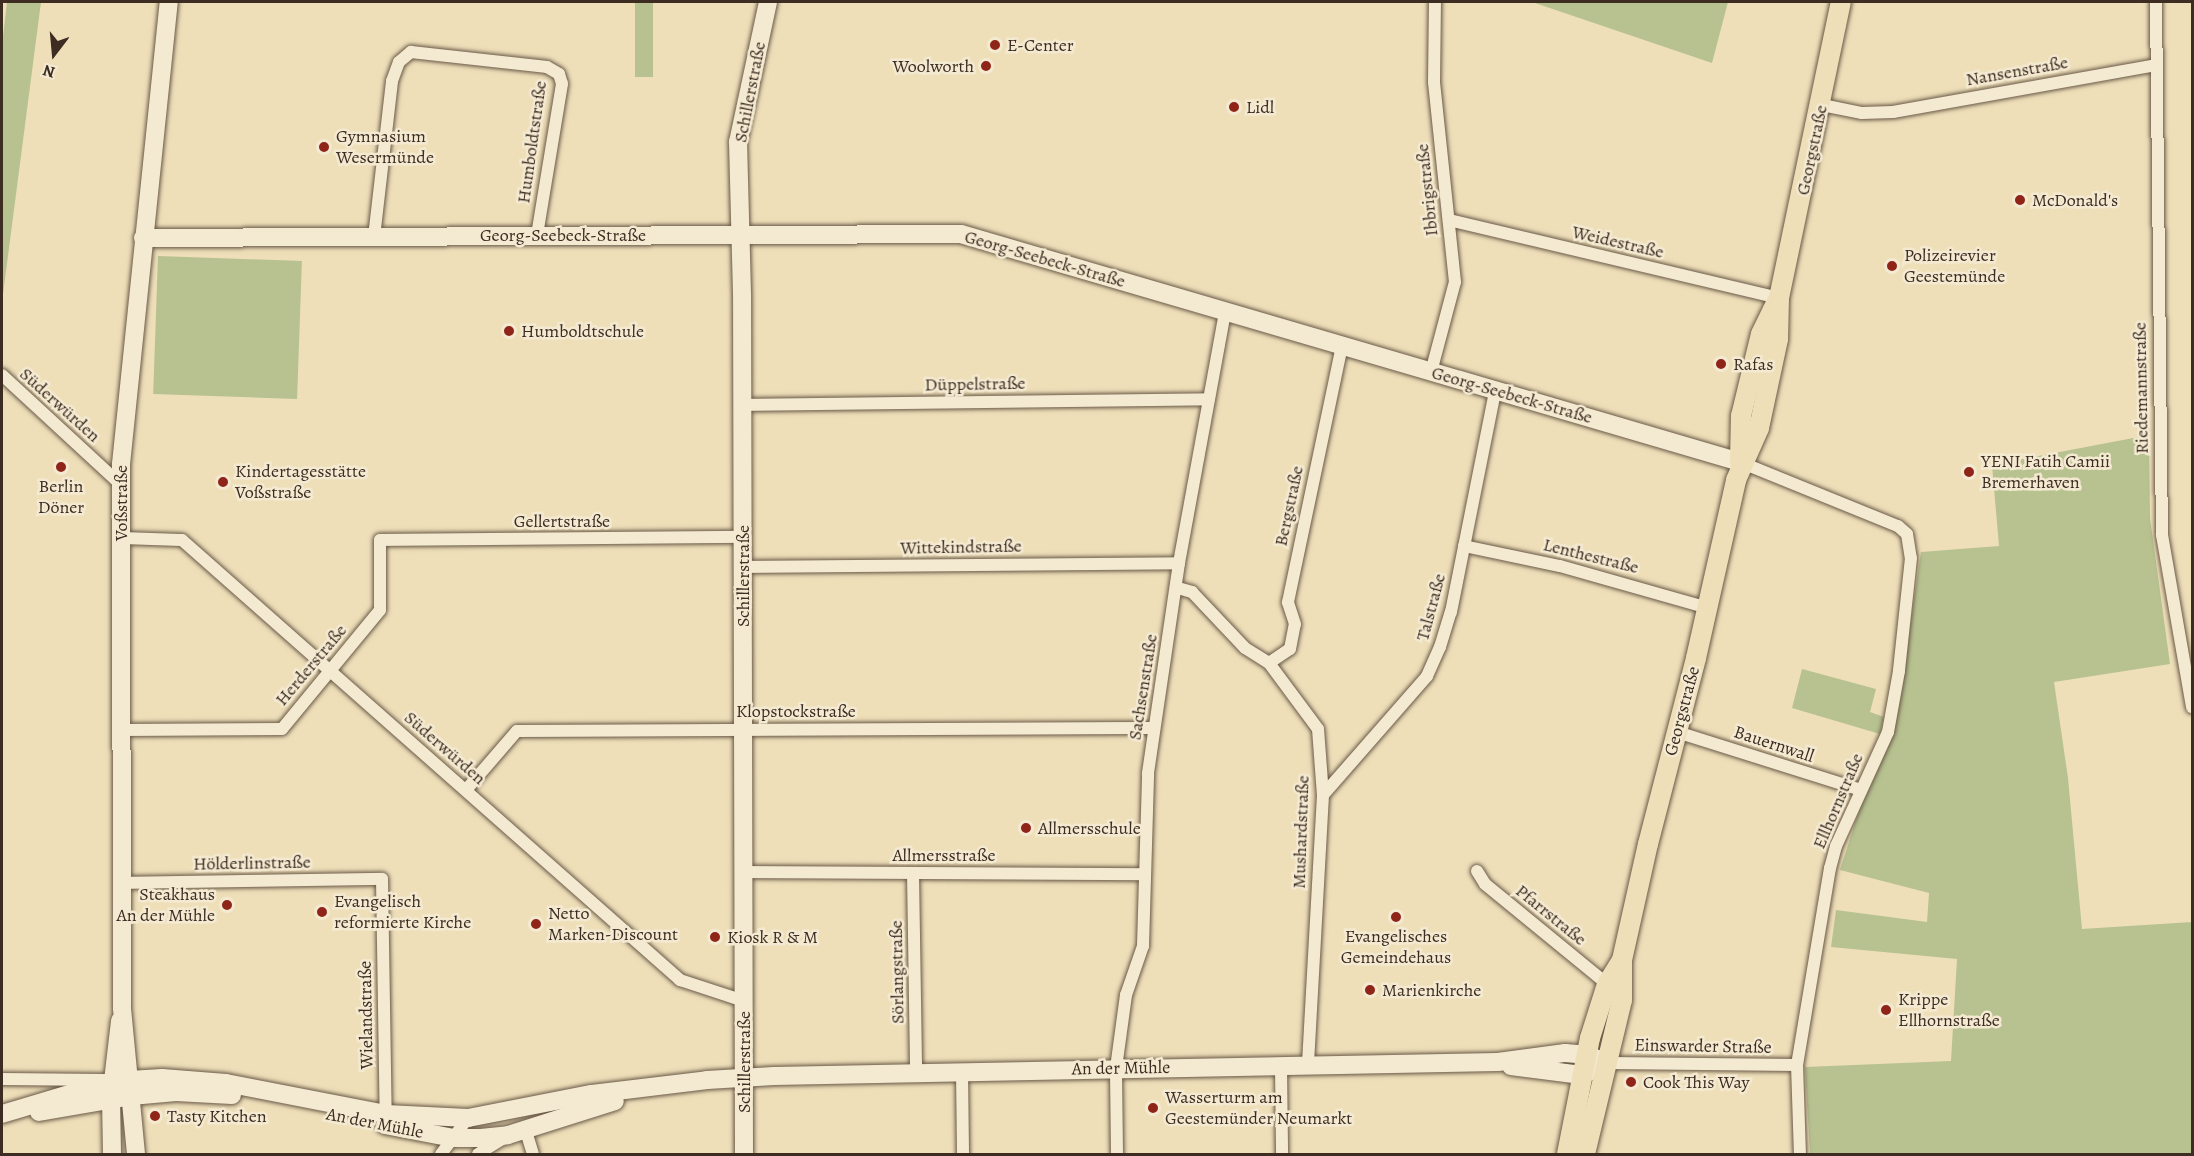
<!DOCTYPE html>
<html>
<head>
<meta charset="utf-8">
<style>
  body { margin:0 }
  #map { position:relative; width:2194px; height:1156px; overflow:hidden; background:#eedfb9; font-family:Alegreya,serif }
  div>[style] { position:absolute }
  .green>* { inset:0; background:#b7c290; transform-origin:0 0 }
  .roads { filter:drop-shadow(0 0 2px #695947) drop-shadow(0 0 2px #695947) }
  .street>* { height:12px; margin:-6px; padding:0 6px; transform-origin:6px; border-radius:6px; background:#f4ead2 }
  .secondary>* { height:18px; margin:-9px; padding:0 9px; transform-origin:9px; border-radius:9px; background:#f4ead2 }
  .primary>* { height:20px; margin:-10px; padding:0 10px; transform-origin:10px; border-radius:10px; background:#eedfb9 }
  .dots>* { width:16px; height:16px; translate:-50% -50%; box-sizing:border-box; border:3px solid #f4ead2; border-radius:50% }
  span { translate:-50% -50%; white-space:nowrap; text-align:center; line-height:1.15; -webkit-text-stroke:5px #f4ead2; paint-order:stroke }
  .poi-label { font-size:18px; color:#3d2c21 }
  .left { translate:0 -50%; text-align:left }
  .right { translate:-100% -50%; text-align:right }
  .street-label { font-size:18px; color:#3d2c21 }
  .frame { position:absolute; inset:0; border:3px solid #3d2c21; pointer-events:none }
  .north { position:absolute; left:24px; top:24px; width:60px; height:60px; -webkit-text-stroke:4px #f4ead2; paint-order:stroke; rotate:196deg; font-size:16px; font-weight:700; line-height:24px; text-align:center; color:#3d2c21 }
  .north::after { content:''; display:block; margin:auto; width:21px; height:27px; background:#3d2c21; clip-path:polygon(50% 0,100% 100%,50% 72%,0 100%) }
</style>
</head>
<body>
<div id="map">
  <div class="green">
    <i style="clip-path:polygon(7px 2px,41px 2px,2px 302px,2px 45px)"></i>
    <i style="left:635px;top:2px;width:18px;height:75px"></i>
    <i style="clip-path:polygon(1532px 2px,1728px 2px,1712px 63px)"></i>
    <i style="left:158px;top:256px;width:144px;height:138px;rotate:2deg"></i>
    <i style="clip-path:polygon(2149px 435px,2150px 518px,2170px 664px,2054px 682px,2068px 778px,2082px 929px,2192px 922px,2192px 1154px,1810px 1154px,1805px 1067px,1951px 1061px,1957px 959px,1831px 947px,1836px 910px,1927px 922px,1929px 893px,1840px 870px,1903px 673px,1921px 552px,1999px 546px,1992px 465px)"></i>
    <i style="clip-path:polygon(1802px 669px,1876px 689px,1870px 712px,1884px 717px,1880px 734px,1792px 708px)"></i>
  </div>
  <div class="roads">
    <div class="street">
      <i style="left:2156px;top:2px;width:533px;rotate:89.36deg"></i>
      <i style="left:2162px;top:535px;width:175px;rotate:80.1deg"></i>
      <i style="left:1822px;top:105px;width:41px;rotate:11.3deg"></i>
      <i style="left:1862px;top:113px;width:31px;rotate:-2deg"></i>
      <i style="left:1893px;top:112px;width:267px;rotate:-10.1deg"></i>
      <i style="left:1449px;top:220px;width:339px;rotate:13.3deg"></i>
      <i style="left:374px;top:237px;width:157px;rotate:-83.4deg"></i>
      <i style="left:392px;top:81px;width:20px;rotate:-70deg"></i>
      <i style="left:399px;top:62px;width:16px;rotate:-40deg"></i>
      <i style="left:411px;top:52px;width:137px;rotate:6.3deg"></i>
      <i style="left:547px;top:67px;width:14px;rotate:30deg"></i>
      <i style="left:559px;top:74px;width:10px;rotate:73deg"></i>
      <i style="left:562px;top:84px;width:153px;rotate:99.4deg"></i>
      <i style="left:1431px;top:372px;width:93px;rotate:-75.1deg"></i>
      <i style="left:1455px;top:282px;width:201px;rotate:-96deg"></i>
      <i style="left:1434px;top:82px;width:80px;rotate:-89.3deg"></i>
      <i style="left:2px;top:375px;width:162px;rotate:42.7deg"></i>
      <i style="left:742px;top:405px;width:467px;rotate:-0.7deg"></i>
      <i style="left:1740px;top:462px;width:170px;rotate:22.1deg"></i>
      <i style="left:1898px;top:526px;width:12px;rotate:42deg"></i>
      <i style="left:1907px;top:534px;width:24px;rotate:81deg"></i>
      <i style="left:1911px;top:558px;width:114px;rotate:96.1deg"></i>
      <i style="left:1899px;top:671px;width:62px;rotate:100.2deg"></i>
      <i style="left:1888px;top:732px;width:125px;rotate:114.5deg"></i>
      <i style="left:1836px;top:846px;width:23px;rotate:105deg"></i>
      <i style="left:1830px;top:868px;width:200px;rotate:99.5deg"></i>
      <i style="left:1797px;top:1065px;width:89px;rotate:88.1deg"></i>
      <i style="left:121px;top:538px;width:61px;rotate:1.9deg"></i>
      <i style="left:182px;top:540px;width:665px;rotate:41.46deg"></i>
      <i style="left:680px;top:980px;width:67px;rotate:18.2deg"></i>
      <i style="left:1464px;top:546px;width:98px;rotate:11.8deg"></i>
      <i style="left:1560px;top:566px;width:154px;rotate:15.8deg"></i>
      <i style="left:743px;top:567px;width:436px;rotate:-0.5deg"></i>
      <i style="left:1178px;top:588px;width:15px;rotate:16deg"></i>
      <i style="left:1192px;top:592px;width:77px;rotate:46.6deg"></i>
      <i style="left:1245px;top:648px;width:28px;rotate:32deg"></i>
      <i style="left:1269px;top:663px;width:82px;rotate:53.4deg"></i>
      <i style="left:1318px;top:729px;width:66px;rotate:85.7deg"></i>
      <i style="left:1323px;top:795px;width:270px;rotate:93.2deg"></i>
      <i style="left:1269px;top:663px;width:25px;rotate:-34deg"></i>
      <i style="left:1290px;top:649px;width:25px;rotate:-79deg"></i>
      <i style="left:1295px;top:624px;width:23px;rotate:-108deg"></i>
      <i style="left:1288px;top:602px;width:262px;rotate:-78.1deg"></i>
      <i style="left:121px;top:730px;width:161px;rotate:-0.4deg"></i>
      <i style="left:282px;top:729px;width:154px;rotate:-50.5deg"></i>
      <i style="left:380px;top:610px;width:70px;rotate:-90deg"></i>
      <i style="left:380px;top:540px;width:363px;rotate:-0.5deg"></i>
      <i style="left:1677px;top:732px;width:193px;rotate:17.5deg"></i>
      <i style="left:466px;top:790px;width:78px;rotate:-49.2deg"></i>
      <i style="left:517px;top:731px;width:637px;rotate:-0.27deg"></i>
      <i style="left:1323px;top:795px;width:158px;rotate:-48.8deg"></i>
      <i style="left:1427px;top:676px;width:32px;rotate:-66deg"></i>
      <i style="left:1440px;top:647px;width:37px;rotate:-73deg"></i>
      <i style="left:1451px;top:612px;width:225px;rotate:-78.7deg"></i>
      <i style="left:1477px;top:871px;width:15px;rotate:58deg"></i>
      <i style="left:1485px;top:884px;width:158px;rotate:39.3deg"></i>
      <i style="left:743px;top:872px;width:401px;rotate:0.3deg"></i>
      <i style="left:913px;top:873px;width:198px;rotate:89.1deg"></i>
      <i style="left:122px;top:883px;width:260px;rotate:-0.9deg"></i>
      <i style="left:382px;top:879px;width:242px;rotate:89.1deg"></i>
      <i style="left:1609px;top:1063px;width:188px;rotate:0.6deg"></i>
      <i style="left:1281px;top:1066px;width:88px;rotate:89.3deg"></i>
      <i style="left:962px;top:1071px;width:83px;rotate:89.3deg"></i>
      <i style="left:2px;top:1079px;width:103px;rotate:0.6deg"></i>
      <i style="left:525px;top:1128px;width:27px;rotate:73deg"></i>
      <i style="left:441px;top:1154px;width:45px;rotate:-53.1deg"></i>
      <i style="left:478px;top:1154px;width:32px;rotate:-32deg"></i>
      <i style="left:1117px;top:1154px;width:86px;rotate:-90.7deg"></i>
      <i style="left:1116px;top:1068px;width:74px;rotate:-82.2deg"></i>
      <i style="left:1126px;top:995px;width:52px;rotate:-70.9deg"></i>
      <i style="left:1143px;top:946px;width:173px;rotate:-88.3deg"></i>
      <i style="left:1148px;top:773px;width:212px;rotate:-81.6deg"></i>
      <i style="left:1179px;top:563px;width:255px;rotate:-79.6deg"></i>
    </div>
    <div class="secondary">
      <i style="left:143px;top:238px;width:818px;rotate:-0.28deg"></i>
      <i style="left:961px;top:234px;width:812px;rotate:16.31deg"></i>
      <i style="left:1511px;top:1066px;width:71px;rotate:7.3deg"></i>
      <i style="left:1581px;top:1075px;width:15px;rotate:-23deg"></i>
      <i style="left:39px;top:1112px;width:93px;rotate:-9.9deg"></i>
      <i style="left:131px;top:1096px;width:45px;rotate:-5.1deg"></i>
      <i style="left:176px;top:1092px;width:56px;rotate:3.1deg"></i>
      <i style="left:2px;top:1114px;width:116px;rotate:-16.6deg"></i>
      <i style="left:113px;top:1081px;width:49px;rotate:-3.5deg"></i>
      <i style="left:162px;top:1078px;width:64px;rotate:4.5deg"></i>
      <i style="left:226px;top:1083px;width:163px;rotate:11deg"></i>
      <i style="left:386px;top:1114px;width:82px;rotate:2.8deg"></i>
      <i style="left:468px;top:1118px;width:126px;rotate:-11deg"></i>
      <i style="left:592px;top:1094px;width:116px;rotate:-6.9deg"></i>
      <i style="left:707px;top:1080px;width:67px;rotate:-3.4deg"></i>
      <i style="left:774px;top:1076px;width:724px;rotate:-1.11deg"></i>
      <i style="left:1498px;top:1062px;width:68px;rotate:-7.7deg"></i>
      <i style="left:1565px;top:1053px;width:21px;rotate:5deg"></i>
      <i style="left:1586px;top:1055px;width:24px;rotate:19deg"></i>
      <i style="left:385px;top:1125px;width:69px;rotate:10.8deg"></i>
      <i style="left:453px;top:1138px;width:28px"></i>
      <i style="left:481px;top:1138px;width:27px;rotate:-6deg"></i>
      <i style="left:508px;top:1135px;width:112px;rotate:-17.6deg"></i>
      <i style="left:112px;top:1154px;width:56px;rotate:-91deg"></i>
      <i style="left:111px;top:1098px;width:78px;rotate:-83.3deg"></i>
      <i style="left:136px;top:1154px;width:147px;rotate:-95.5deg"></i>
      <i style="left:122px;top:1008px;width:544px;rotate:-90.11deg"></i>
      <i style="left:121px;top:464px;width:464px;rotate:-84.1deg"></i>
      <i style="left:744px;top:1154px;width:860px;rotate:-90.13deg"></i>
      <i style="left:742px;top:294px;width:152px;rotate:-91.5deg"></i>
      <i style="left:738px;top:142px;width:143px;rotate:-77.9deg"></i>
    </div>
    <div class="primary">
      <i style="left:1740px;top:462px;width:46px;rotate:-88.8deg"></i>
      <i style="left:1741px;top:416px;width:84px;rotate:-76.3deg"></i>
      <i style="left:1761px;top:334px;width:34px;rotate:-64deg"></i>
      <i style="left:1567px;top:1154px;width:118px;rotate:-78.8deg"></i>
      <i style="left:1590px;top:1038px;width:57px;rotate:-72.5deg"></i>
      <i style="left:1607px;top:984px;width:28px;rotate:-58deg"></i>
      <i style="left:1585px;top:1154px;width:158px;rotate:-76.5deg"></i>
      <i style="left:1622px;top:1000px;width:40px;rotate:-90deg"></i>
      <i style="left:1622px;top:960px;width:119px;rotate:-77.4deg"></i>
      <i style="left:1648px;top:844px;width:192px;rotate:-75.5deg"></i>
      <i style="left:1696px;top:658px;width:182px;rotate:-77.3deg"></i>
      <i style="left:1736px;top:480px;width:57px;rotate:-66.1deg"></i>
      <i style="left:1759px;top:428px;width:91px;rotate:-77.9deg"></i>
      <i style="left:1778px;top:339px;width:41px;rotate:-88.6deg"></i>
      <i style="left:1779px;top:298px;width:302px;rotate:-78.2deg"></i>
    </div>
  </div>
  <div class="dots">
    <i style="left:995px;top:45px;background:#8f2418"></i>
    <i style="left:986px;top:66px;background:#8f2418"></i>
    <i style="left:1234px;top:107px;background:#8f2418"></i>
    <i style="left:324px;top:147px;background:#8f2418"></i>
    <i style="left:2020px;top:200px;background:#8f2418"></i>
    <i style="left:1892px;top:266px;background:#8f2418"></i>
    <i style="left:509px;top:331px;background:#8f2418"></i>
    <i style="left:1721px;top:364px;background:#8f2418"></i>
    <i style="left:61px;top:467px;background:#8f2418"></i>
    <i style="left:1969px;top:472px;background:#8f2418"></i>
    <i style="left:223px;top:482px;background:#8f2418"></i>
    <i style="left:1026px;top:828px;background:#8f2418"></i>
    <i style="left:227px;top:905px;background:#8f2418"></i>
    <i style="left:322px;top:912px;background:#8f2418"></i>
    <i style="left:1396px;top:917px;background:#8f2418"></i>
    <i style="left:536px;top:924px;background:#8f2418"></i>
    <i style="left:715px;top:937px;background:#8f2418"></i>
    <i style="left:1370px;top:990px;background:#8f2418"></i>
    <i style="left:1886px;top:1010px;background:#8f2418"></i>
    <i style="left:1631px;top:1082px;background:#8f2418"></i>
    <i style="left:1153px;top:1108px;background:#8f2418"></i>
    <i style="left:155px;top:1116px;background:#8f2418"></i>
  </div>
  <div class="poi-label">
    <span class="left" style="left:1007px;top:45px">E-Center</span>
    <span class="right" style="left:974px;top:66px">Woolworth</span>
    <span class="left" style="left:1246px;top:107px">Lidl</span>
    <span class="left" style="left:336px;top:147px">Gymnasium<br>Wesermünde</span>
    <span class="left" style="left:2032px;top:200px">McDonald's</span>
    <span class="left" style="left:1904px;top:266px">Polizeirevier<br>Geestemünde</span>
    <span class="left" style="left:521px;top:331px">Humboldtschule</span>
    <span class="left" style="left:1733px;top:364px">Rafas</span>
    <span class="left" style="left:1981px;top:472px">YENI Fatih Camii<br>Bremerhaven</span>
    <span class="left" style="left:235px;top:482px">Kindertagesstätte<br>Voßstraße</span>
    <span style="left:61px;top:497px">Berlin<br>Döner</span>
    <span class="left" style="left:1038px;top:828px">Allmersschule</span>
    <span class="right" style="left:215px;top:905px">Steakhaus<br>An der Mühle</span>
    <span class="left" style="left:334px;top:912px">Evangelisch<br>reformierte Kirche</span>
    <span class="left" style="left:548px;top:924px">Netto<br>Marken-Discount</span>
    <span class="left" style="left:727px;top:937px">Kiosk R &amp; M</span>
    <span style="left:1396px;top:947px">Evangelisches<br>Gemeindehaus</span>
    <span class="left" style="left:1382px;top:990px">Marienkirche</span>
    <span class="left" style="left:1898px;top:1010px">Krippe<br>Ellhornstraße</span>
    <span class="left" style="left:1643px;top:1082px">Cook This Way</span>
    <span class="left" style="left:1165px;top:1108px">Wasserturm am<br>Geestemünder Neumarkt</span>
    <span class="left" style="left:167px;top:1116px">Tasty Kitchen</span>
  </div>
  <div class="street-label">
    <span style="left:2017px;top:71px;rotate:-10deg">Nansenstraße</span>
    <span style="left:750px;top:92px;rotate:-79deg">Schillerstraße</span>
    <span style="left:532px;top:142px;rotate:-82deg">Humboldtstraße</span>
    <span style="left:1812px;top:150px;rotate:-78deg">Georgstraße</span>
    <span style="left:1427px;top:190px;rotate:-96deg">Ibbrigstraße</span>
    <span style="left:563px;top:235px">Georg-Seebeck-Straße</span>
    <span style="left:1618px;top:242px;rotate:13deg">Weidestraße</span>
    <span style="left:1045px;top:259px;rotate:16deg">Georg-Seebeck-Straße</span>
    <span style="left:975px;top:384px;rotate:-1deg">Düppelstraße</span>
    <span style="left:2141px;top:388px;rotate:-91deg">Riedemannstraße</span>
    <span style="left:1512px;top:395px;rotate:16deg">Georg-Seebeck-Straße</span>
    <span style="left:60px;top:405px;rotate:42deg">Süderwürden</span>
    <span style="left:121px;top:503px;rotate:-90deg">Voßstraße</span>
    <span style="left:1289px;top:506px;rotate:-78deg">Bergstraße</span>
    <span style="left:562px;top:521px">Gellertstraße</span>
    <span style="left:961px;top:547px;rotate:-1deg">Wittekindstraße</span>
    <span style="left:1591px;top:556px;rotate:14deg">Lenthestraße</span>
    <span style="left:743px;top:576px;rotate:-90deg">Schillerstraße</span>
    <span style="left:1431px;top:607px;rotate:-75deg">Talstraße</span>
    <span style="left:311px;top:665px;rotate:-50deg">Herderstraße</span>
    <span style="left:1143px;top:687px;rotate:-81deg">Sachsenstraße</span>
    <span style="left:796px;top:711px">Klopstockstraße</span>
    <span style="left:1682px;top:711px;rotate:-75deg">Georgstraße</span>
    <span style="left:1774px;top:744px;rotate:18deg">Bauernwall</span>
    <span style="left:445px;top:748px;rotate:41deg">Süderwürden</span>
    <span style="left:1838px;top:801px;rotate:-67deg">Ellhornstraße</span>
    <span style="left:1301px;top:832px;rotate:-88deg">Mushardstraße</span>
    <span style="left:944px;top:855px">Allmersstraße</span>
    <span style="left:252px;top:863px;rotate:-1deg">Hölderlinstraße</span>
    <span style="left:1551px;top:915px;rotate:39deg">Pfarrstraße</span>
    <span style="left:897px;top:972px;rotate:-91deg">Sörlangstraße</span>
    <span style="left:366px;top:1015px;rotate:-91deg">Wielandstraße</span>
    <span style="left:1703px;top:1046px;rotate:1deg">Einswarder Straße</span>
    <span style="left:744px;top:1062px;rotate:-90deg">Schillerstraße</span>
    <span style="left:1121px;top:1068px;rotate:-1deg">An der Mühle</span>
    <span style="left:375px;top:1123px;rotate:11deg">An der Mühle</span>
  </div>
  <div class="frame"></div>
  <div class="north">N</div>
</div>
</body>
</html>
